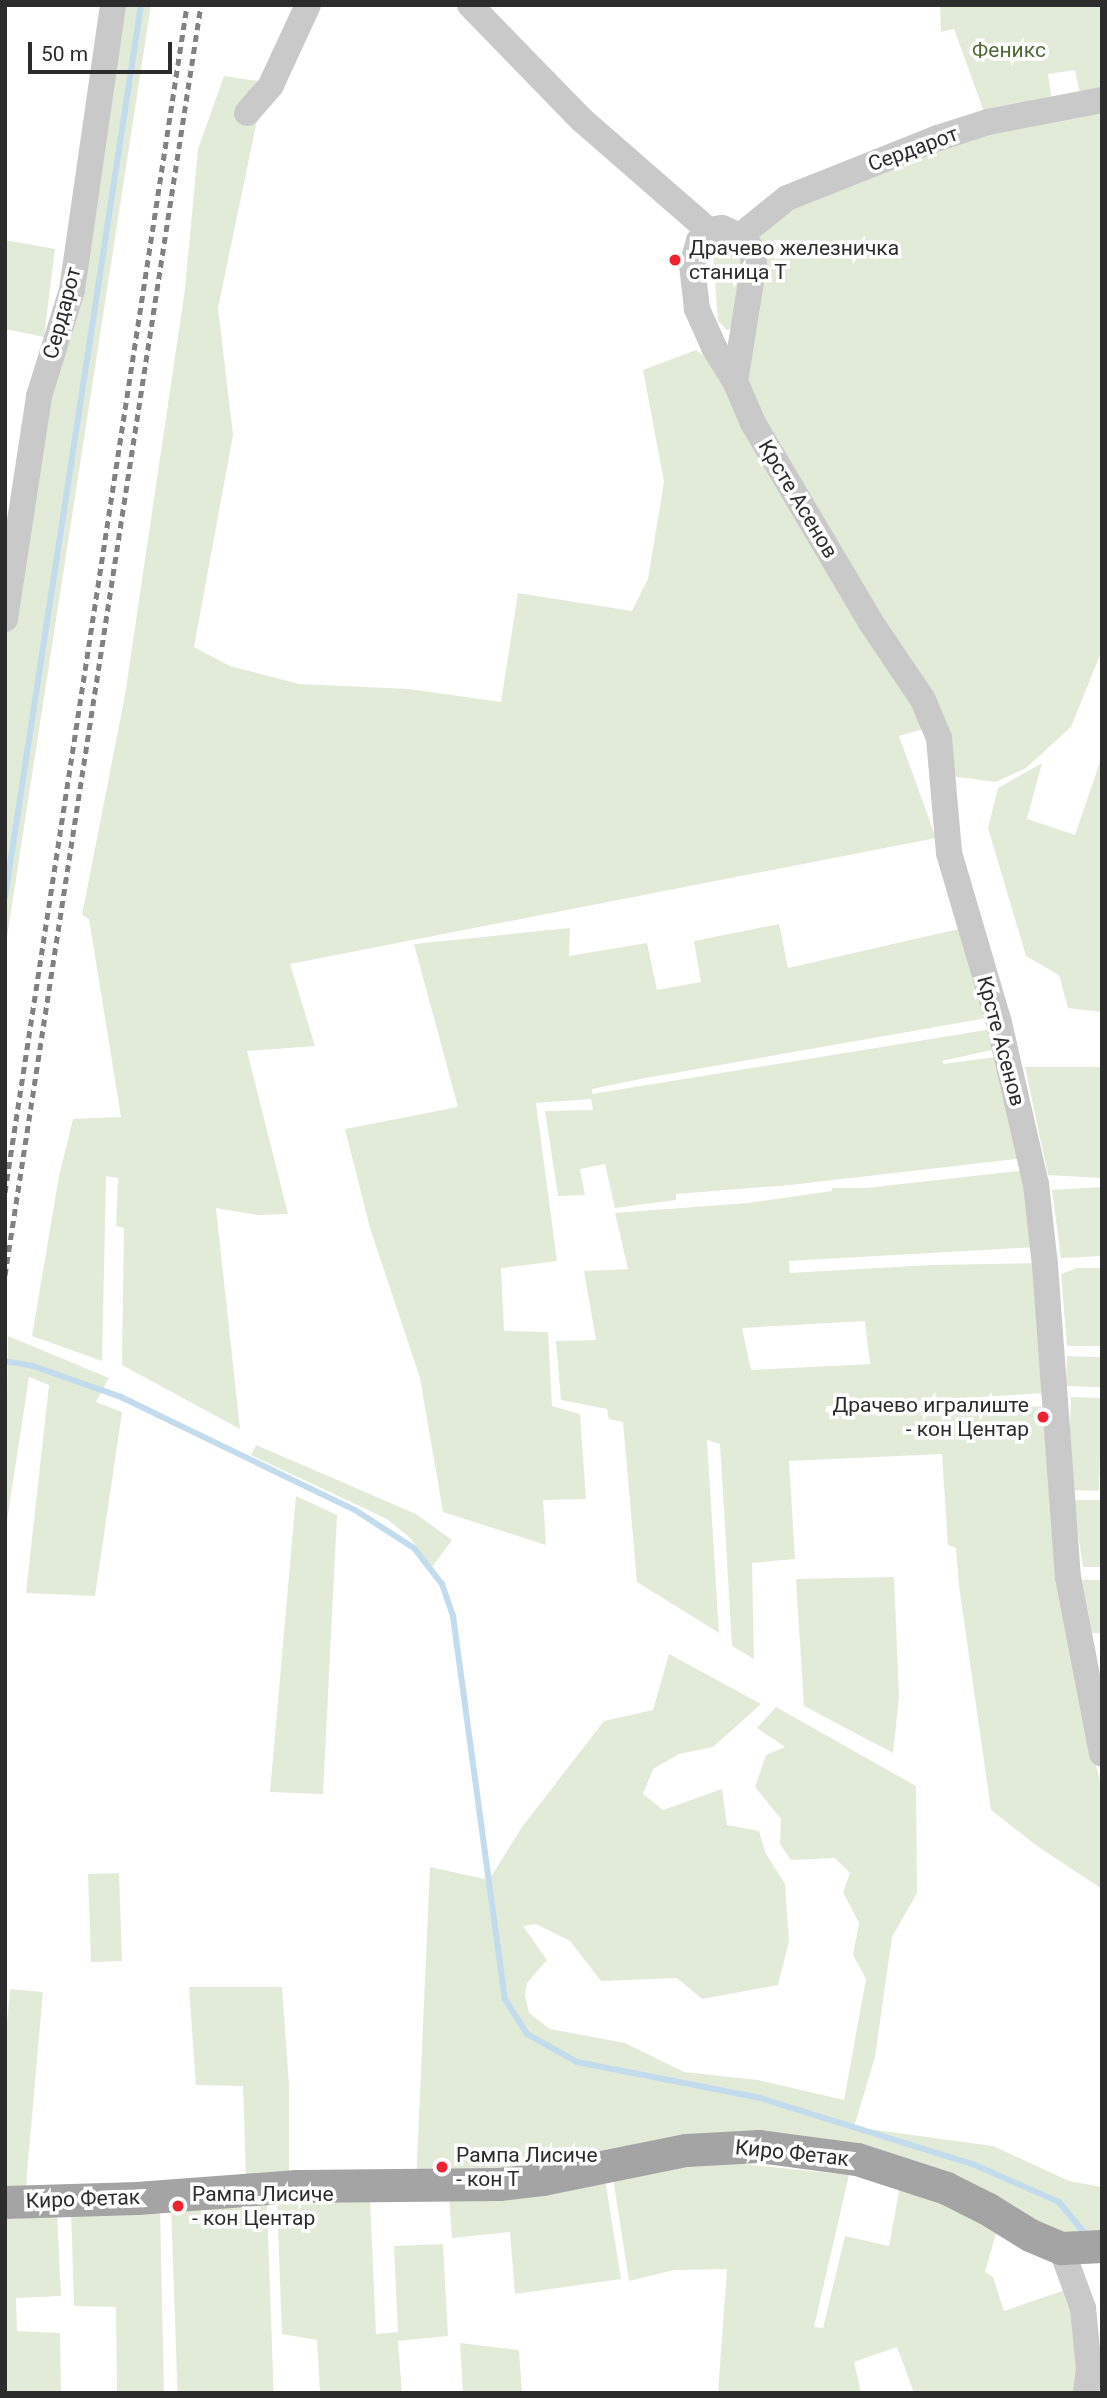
<!DOCTYPE html>
<html>
<head>
<meta charset="utf-8">
<style>
  body { margin:0 }
  #map { position:relative; width:1107px; height:2398px; overflow:hidden; background:#fff; font-family:Roboto,sans-serif }
  div>[style] { position:absolute }
  .green>* { inset:0; background:#e2ebd8; transform-origin:0 0 }
  .stream>* { height:6px; margin:-3px; padding:0 3px; transform-origin:3px; border-radius:3px; background:#c3dced }
  .minor>* { height:26px; margin:-13px; padding:0 13px; transform-origin:13px; border-radius:13px; background:#c9c9c9 }
  .major>* { height:33px; margin:-16.5px; padding:0 16.5px; transform-origin:16.5px; border-radius:16.5px; background:#a4a4a4 }
  .rail>* { height:5px; margin-top:-2.5px; transform-origin:0; background:repeating-linear-gradient(90deg,#818181 0 7px,transparent 0 12px) }
  .dots>* { width:19px; height:19px; translate:-50% -50%; box-sizing:border-box; border:4px solid #fff; border-radius:50% }
  span { translate:-50% -50%; white-space:nowrap; text-align:center; line-height:1.15; -webkit-text-stroke:7px #fff; paint-order:stroke }
  .park-label { font-size:21px; color:#4f6a37 }
  .street-label { font-size:21px; color:#2c2c2c }
  .poi-label { font-size:21px; color:#2c2c2c }
  .left { translate:0 -50%; text-align:left }
  .right { translate:-100% -50%; text-align:right }
  .frame { position:absolute; inset:0; border:7px solid #2c2c2c; pointer-events:none }
  .scale { position:absolute; left:28px; top:42px; width:144px; height:32px; box-sizing:border-box; border:4px solid #2c2c2c; border-top:0; padding-left:9px; font-size:21px; line-height:24px; white-space:nowrap; color:#2c2c2c; -webkit-text-stroke:5px #fff; paint-order:stroke }
</style>
</head>
<body>
<div id="map">
  <div class="green">
    <i style="clip-path:polygon(113px 5px,151px 5px,5px 950px,5px 619px)"></i>
    <i style="clip-path:polygon(evenodd,940px 5px,1102px 5px,1102px 650px,1071px 727px,1026px 768px,996px 782px,943px 775px,939px 738px,753px 423px,739px 353px,751px 287px,740px 236px,984px 112px,954px 29px,941px 32px,940px 5px,1075px 70px,1082px 103px,1053px 109px,1048px 74px,1075px 70px)"></i>
    <i style="clip-path:polygon(224px 76px,265px 82px,218px 308px,233px 435px,194px 647px,230px 666px,299px 684px,409px 689px,501px 702px,518px 593px,632px 611px,648px 579px,664px 482px,643px 370px,696px 350px,726px 373px,927px 728px,899px 736px,936px 838px,290px 964px,315px 1046px,247px 1051px,288px 1214px,258px 1215px,216px 1208px,240px 1429px,122px 1365px,124px 1228px,116px 1226px,118px 1178px,106px 1176px,102px 1361px,32px 1336px,59px 1176px,73px 1119px,121px 1117px,89px 919px,82px 915px,125px 695px,185px 289px,198px 149px)"></i>
    <i style="clip-path:polygon(5px 240px,55px 249px,44px 337px,5px 329px)"></i>
    <i style="clip-path:polygon(730px 241px,747px 258px,730px 329px,727px 330px,718px 321px,713px 256px,718px 244px)"></i>
    <i style="clip-path:polygon(1102px 756px,1102px 1012px,1068px 1008px,1059px 975px,1026px 956px,988px 828px,998px 788px,1042px 763px,1027px 819px,1075px 835px)"></i>
    <i style="clip-path:polygon(779px 924px,788px 968px,963px 928px,987px 1018px,640px 1079px,592px 1089px,592px 1094px,992px 1029px,996px 1049px,942px 1061px,944px 1064px,995px 1057px,1024px 1158px,790px 1185px,676px 1194px,676px 1200px,615px 1208px,605px 1164px,580px 1169px,585px 1195px,558px 1196px,545px 1111px,593px 1110px,591px 1099px,536px 1103px,557px 1261px,501px 1268px,504px 1331px,548px 1332px,552px 1406px,580px 1414px,586px 1499px,543px 1500px,546px 1545px,443px 1512px,420px 1378px,370px 1228px,345px 1129px,458px 1107px,414px 944px,570px 928px,569px 956px,647px 943px,657px 990px,701px 982px,694px 941px)"></i>
    <i style="clip-path:polygon(1025px 1067px,1102px 1067px,1102px 1178px,1048px 1175px)"></i>
    <i style="clip-path:polygon(evenodd,1026px 1170px,1036px 1247px,789px 1261px,790px 1273px,931px 1265px,1040px 1263px,1046px 1393px,827px 1406px,825px 1412px,843px 1415px,904px 1413px,1050px 1406px,1096px 1765px,1102px 1789px,1102px 1889px,1037px 1846px,991px 1810px,959px 1586px,956px 1548px,948px 1545px,942px 1454px,789px 1461px,795px 1559px,752px 1563px,754px 1659px,732px 1646px,720px 1444px,707px 1440px,719px 1633px,637px 1582px,623px 1422px,609px 1419px,607px 1409px,561px 1400px,556px 1341px,596px 1340px,584px 1271px,628px 1269px,615px 1213px,748px 1203px,832px 1191px,832px 1188px,866px 1188px,1026px 1170px,865px 1321px,870px 1364px,751px 1370px,742px 1328px,865px 1321px)"></i>
    <i style="clip-path:polygon(1102px 1187px,1102px 1256px,1061px 1258px,1052px 1190px)"></i>
    <i style="clip-path:polygon(1077px 1268px,1102px 1268px,1102px 1346px,1067px 1346px,1061px 1274px)"></i>
    <i style="clip-path:polygon(8px 1336px,109px 1378px,96px 1402px,122px 1412px,95px 1596px,26px 1593px,49px 1385px,29px 1377px,5px 1534px)"></i>
    <i style="left:1067px;top:1356px;width:35px;height:30px;rotate:2deg"></i>
    <i style="left:1071px;top:1397px;width:31px;height:93px;rotate:2deg"></i>
    <i style="clip-path:polygon(256px 1445px,416px 1514px,452px 1540px,432px 1567px,410px 1538px,387px 1519px,251px 1455px)"></i>
    <i style="clip-path:polygon(296px 1496px,337px 1515px,323px 1794px,270px 1792px)"></i>
    <i style="clip-path:polygon(1073px 1500px,1102px 1500px,1102px 1567px,1083px 1567px)"></i>
    <i style="clip-path:polygon(894px 1577px,899px 1697px,893px 1753px,804px 1706px,796px 1579px)"></i>
    <i style="clip-path:polygon(1082px 1580px,1102px 1580px,1102px 1633px,1092px 1633px)"></i>
    <i style="clip-path:polygon(669px 1654px,761px 1704px,713px 1747px,679px 1754px,653px 1769px,643px 1794px,663px 1810px,722px 1789px,727px 1825px,759px 1831px,766px 1854px,785px 1884px,789px 1941px,778px 1985px,702px 1999px,677px 1978px,601px 1981px,570px 1941px,536px 1924px,523px 1926px,547px 1960px,527px 1983px,525px 1995px,529px 2013px,550px 2029px,625px 2043px,684px 2072px,758px 2080px,844px 2100px,866px 1979px,853px 1955px,859px 1923px,843px 1892px,850px 1873px,835px 1858px,791px 1860px,780px 1844px,781px 1819px,755px 1787px,766px 1755px,785px 1747px,757px 1728px,776px 1707px,916px 1786px,917px 1893px,892px 1937px,875px 2057px,854px 2127px,993px 2146px,1069px 2181px,1102px 2187px,1102px 2239px,1059px 2238px,759px 2146px,416px 2185px,430px 1867px,489px 1880px,522px 1827px,604px 1721px,653px 1710px)"></i>
    <i style="left:119px;top:1873px;width:88px;height:31px;rotate:88deg"></i>
    <i style="clip-path:polygon(189px 1987px,282px 1987px,289px 2085px,289px 2178px,246px 2178px,243px 2086px,196px 2085px)"></i>
    <i style="left:10px;top:1989px;width:33px;height:199px;rotate:5deg"></i>
    <i style="clip-path:polygon(668px 2162px,734px 2163px,849px 2175px,814px 2327px,823px 2328px,845px 2236px,889px 2246px,900px 2186px,997px 2230px,985px 2272px,993px 2277px,1004px 2311px,1065px 2290px,1079px 2334px,1077px 2393px,914px 2393px,897px 2347px,854px 2362px,861px 2393px,718px 2393px,727px 2269px,674px 2270px,629px 2281px,613px 2178px)"></i>
    <i style="clip-path:polygon(605px 2179px,621px 2279px,515px 2294px,510px 2232px,452px 2238px,449px 2195px)"></i>
    <i style="clip-path:polygon(370px 2200px,376px 2334px,398px 2332px,394px 2246px,443px 2244px,448px 2336px,398px 2341px,402px 2393px,320px 2393px,317px 2340px,282px 2334px,277px 2201px)"></i>
    <i style="left:267px;top:2204px;width:189px;height:96px;rotate:88deg"></i>
    <i style="clip-path:polygon(160px 2208px,164px 2393px,117px 2393px,116px 2307px,74px 2306px,71px 2209px)"></i>
    <i style="clip-path:polygon(57px 2211px,61px 2296px,16px 2298px,17px 2331px,60px 2333px,61px 2393px,5px 2393px,5px 2215px)"></i>
    <i style="clip-path:polygon(460px 2343px,519px 2350px,522px 2393px,463px 2393px)"></i>
  </div>
  <div class="stream">
    <i style="left:5px;top:897px;width:902px;rotate:-81.33deg"></i>
    <i style="left:5px;top:1361px;width:28px;rotate:10deg"></i>
    <i style="left:33px;top:1366px;width:93px;rotate:19.4deg"></i>
    <i style="left:121px;top:1397px;width:260px;rotate:25.8deg"></i>
    <i style="left:355px;top:1510px;width:70px;rotate:32.8deg"></i>
    <i style="left:414px;top:1548px;width:46px;rotate:52.1deg"></i>
    <i style="left:442px;top:1584px;width:34px;rotate:71deg"></i>
    <i style="left:453px;top:1616px;width:387px;rotate:82.3deg"></i>
    <i style="left:505px;top:1999px;width:41px;rotate:57.8deg"></i>
    <i style="left:527px;top:2034px;width:57px;rotate:29.2deg"></i>
    <i style="left:577px;top:2062px;width:187px;rotate:11.1deg"></i>
    <i style="left:760px;top:2098px;width:225px;rotate:17.3deg"></i>
    <i style="left:975px;top:2165px;width:92px;rotate:23.8deg"></i>
    <i style="left:1059px;top:2202px;width:43px;rotate:50.7deg"></i>
  </div>
  <div class="minor">
    <i style="left:470px;top:5px;width:161px;rotate:45.8deg"></i>
    <i style="left:582px;top:120px;width:167px;rotate:41.1deg"></i>
    <i style="left:247px;top:113px;width:37px;rotate:-49deg"></i>
    <i style="left:271px;top:85px;width:88px;rotate:-65.2deg"></i>
    <i style="left:722px;top:228px;width:20px;rotate:24deg"></i>
    <i style="left:740px;top:236px;width:15px;rotate:48deg"></i>
    <i style="left:750px;top:247px;width:16px;rotate:76deg"></i>
    <i style="left:754px;top:263px;width:120px;rotate:99.1deg"></i>
    <i style="left:735px;top:381px;width:40px;rotate:-122deg"></i>
    <i style="left:714px;top:347px;width:42px;rotate:-114.1deg"></i>
    <i style="left:697px;top:309px;width:44px;rotate:-96.5deg"></i>
    <i style="left:692px;top:265px;width:25px;rotate:-74deg"></i>
    <i style="left:699px;top:241px;width:14px;rotate:-51deg"></i>
    <i style="left:708px;top:230px;width:14px;rotate:-8deg"></i>
    <i style="left:740px;top:236px;width:60px;rotate:-39deg"></i>
    <i style="left:787px;top:198px;width:162px;rotate:-21.7deg"></i>
    <i style="left:938px;top:138px;width:52px;rotate:-17.7deg"></i>
    <i style="left:988px;top:122px;width:116px;rotate:-10.9deg"></i>
    <i style="left:735px;top:381px;width:46px;rotate:66.8deg"></i>
    <i style="left:753px;top:423px;width:230px;rotate:59.4deg"></i>
    <i style="left:870px;top:621px;width:95px;rotate:56.1deg"></i>
    <i style="left:923px;top:700px;width:41px;rotate:67.2deg"></i>
    <i style="left:939px;top:738px;width:115px;rotate:85deg"></i>
    <i style="left:949px;top:853px;width:177px;rotate:73.6deg"></i>
    <i style="left:999px;top:1023px;width:165px;rotate:77.1deg"></i>
    <i style="left:1036px;top:1184px;width:81px;rotate:83.7deg"></i>
    <i style="left:1045px;top:1265px;width:313px;rotate:85.8deg"></i>
    <i style="left:1068px;top:1577px;width:180px;rotate:79.1deg"></i>
    <i style="left:5px;top:619px;width:226px;rotate:-81.3deg"></i>
    <i style="left:39px;top:396px;width:111px;rotate:-72.7deg"></i>
    <i style="left:72px;top:290px;width:288px;rotate:-81.8deg"></i>
    <i style="left:1061px;top:2248px;width:64px;rotate:69.9deg"></i>
    <i style="left:1083px;top:2308px;width:61px;rotate:84.4deg"></i>
    <i style="left:1089px;top:2369px;width:24px;rotate:97deg"></i>
  </div>
  <div class="major">
    <i style="left:5px;top:2202px;width:132px;rotate:-1.7deg"></i>
    <i style="left:137px;top:2198px;width:160px;rotate:-4.3deg"></i>
    <i style="left:297px;top:2186px;width:202px;rotate:-0.6deg"></i>
    <i style="left:499px;top:2184px;width:43px;rotate:-6.6deg"></i>
    <i style="left:542px;top:2179px;width:147px;rotate:-11.4deg"></i>
    <i style="left:686px;top:2150px;width:73px;rotate:-3.1deg"></i>
    <i style="left:759px;top:2146px;width:99px;rotate:7.6deg"></i>
    <i style="left:857px;top:2159px;width:94px;rotate:18deg"></i>
    <i style="left:946px;top:2188px;width:47px;rotate:26.6deg"></i>
    <i style="left:988px;top:2209px;width:49px;rotate:31.8deg"></i>
    <i style="left:1030px;top:2235px;width:34px;rotate:23deg"></i>
    <i style="left:1061px;top:2248px;width:41px;rotate:-2.8deg"></i>
  </div>
  <div class="rail">
    <i style="left:5px;top:1192px;width:1201px;rotate:-81.28deg"></i>
    <i style="left:5px;top:1275px;width:1285px;rotate:-81.23deg"></i>
  </div>
  <div class="dots">
    <i style="left:675px;top:260px;background:#f02230"></i>
    <i style="left:1043px;top:1417px;background:#f02230"></i>
    <i style="left:442px;top:2167px;background:#f02230"></i>
    <i style="left:178px;top:2206px;background:#f02230"></i>
  </div>
  <div class="park-label">
    <span style="left:1009px;top:50px">Феникс</span>
  </div>
  <div class="street-label">
    <span style="left:913px;top:149px;rotate:-20deg">Сердарот</span>
    <span style="left:62px;top:313px;rotate:-75deg">Сердарот</span>
    <span style="left:798px;top:499px;rotate:59deg">Крсте Асенов</span>
    <span style="left:1001px;top:1041px;rotate:75deg">Крсте Асенов</span>
    <span style="left:792px;top:2153px;rotate:6deg">Киро Фетак</span>
    <span style="left:83px;top:2199px;rotate:-2deg">Киро Фетак</span>
  </div>
  <div class="poi-label">
    <span class="left" style="left:689px;top:260px">Драчево железничка<br>станица Т</span>
    <span class="right" style="left:1029px;top:1417px">Драчево игралиште<br>- кон Центар</span>
    <span class="left" style="left:456px;top:2167px">Рампа Лисиче<br>- кон Т</span>
    <span class="left" style="left:192px;top:2206px">Рампа Лисиче<br>- кон Центар</span>
  </div>
  <div class="frame"></div>
  <div class="scale">50 m</div>
</div>
</body>
</html>
